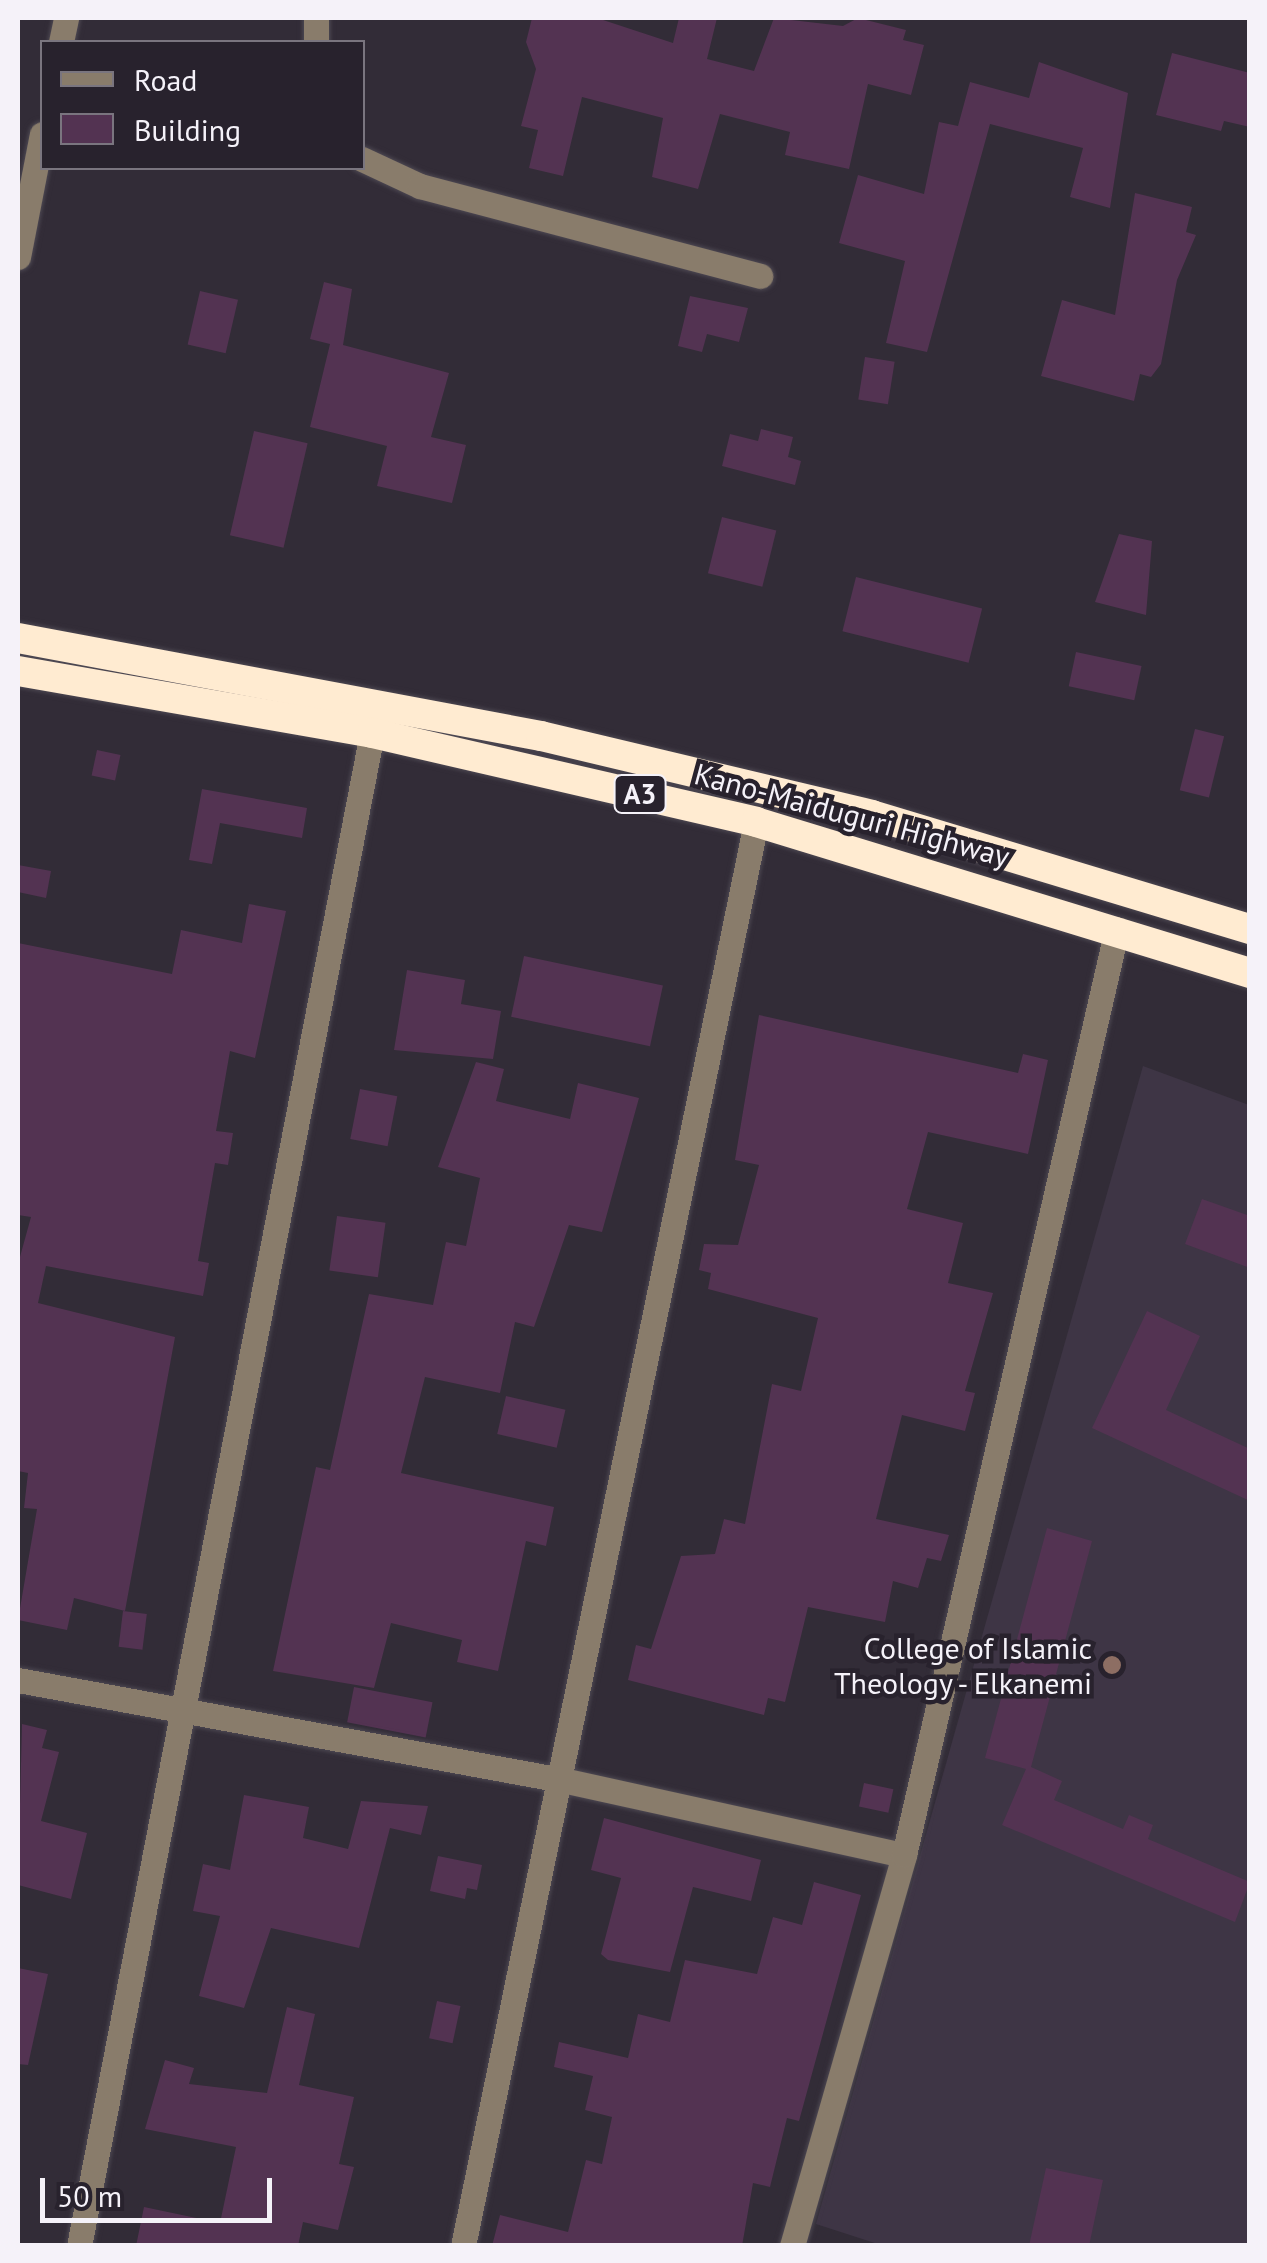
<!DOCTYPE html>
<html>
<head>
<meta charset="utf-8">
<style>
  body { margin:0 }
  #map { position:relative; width:1267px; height:2263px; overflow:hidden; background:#322c37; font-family:"PT Sans",sans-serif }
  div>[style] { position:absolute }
  .built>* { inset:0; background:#3e3545 }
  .building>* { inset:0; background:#533352; transform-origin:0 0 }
  .roads { filter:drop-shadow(0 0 2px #4d4852) drop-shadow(0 0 2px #4d4852) }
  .minor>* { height:25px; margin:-12.5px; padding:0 12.5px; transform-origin:12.5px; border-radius:12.5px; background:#897c6b }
  .highway>* { height:30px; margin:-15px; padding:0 15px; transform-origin:15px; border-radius:15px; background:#ffebd1 }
  .dots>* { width:28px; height:28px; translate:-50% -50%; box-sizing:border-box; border:5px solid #28222d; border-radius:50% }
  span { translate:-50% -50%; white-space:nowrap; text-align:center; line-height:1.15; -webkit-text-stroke:9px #28222d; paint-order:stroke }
  .shield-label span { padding:2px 8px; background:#28222d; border:2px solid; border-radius:8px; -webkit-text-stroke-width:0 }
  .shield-label { font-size:28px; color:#f5f2f9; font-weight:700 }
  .street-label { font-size:30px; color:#f5f2f9 }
  .poi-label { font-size:30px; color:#f5f2f9 }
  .right { translate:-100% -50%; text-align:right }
  .frame { position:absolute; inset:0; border:20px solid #f5f2f9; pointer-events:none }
  .legend { position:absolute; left:40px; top:40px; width:325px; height:130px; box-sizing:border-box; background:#28222d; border:2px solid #7a757f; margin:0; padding:12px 18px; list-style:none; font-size:30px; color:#f5f2f9 }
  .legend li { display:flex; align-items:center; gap:20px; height:50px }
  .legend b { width:50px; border:2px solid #7a757f }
  .scale { position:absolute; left:40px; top:2178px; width:232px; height:45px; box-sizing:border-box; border:5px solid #f5f2f9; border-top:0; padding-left:12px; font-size:30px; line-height:35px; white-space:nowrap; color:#f5f2f9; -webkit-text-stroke:8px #28222d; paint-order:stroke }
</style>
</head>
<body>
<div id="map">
  <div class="built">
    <i style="clip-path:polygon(1143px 1066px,1249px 1105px,1249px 2245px,884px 2246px,816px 2224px)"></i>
  </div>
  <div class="building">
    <i style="clip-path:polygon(532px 18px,597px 18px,673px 43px,679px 18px,717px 18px,707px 59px,754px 71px,774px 18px,843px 26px,858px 18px,906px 30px,903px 40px,924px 45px,911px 95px,868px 84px,849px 169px,785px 155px,790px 132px,720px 114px,698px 189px,652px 177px,663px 118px,582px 97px,563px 176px,529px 168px,538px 130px,521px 126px,536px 69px,526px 42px)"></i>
    <i style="clip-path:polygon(1172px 53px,1250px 73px,1250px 127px,1224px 121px,1221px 131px,1156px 115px)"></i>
    <i style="clip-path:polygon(1039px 62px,1128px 93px,1110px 208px,1070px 197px,1083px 148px,990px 124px,927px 352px,886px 343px,905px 261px,839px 243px,858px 175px,924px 194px,939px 122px,958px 126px,970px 82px,1029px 98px)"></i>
    <i style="clip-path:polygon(1135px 193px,1192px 207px,1186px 232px,1196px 235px,1177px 280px,1161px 364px,1151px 377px,1140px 374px,1134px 401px,1041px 376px,1062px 300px,1115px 315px)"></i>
    <i style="clip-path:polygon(324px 282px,352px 289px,343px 345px,449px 373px,431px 437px,466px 445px,452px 503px,377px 486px,387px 446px,310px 427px,330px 344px,310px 339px)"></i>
    <i style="left:200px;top:291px;width:39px;height:55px;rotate:13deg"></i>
    <i style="clip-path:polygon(690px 296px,748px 308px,739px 342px,707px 334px,702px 352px,678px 346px)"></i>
    <i style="left:865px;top:357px;width:30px;height:43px;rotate:9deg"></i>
    <i style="clip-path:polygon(761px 429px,793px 437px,788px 457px,801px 461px,795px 485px,722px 466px,730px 434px,758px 441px)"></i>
    <i style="left:254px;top:431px;width:55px;height:107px;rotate:13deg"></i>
    <i style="left:722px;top:517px;width:56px;height:58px;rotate:14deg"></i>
    <i style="clip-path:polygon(1119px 534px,1152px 541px,1146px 615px,1095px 602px)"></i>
    <i style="left:856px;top:577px;width:130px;height:56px;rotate:14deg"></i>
    <i style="left:1076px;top:652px;width:67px;height:35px;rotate:12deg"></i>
    <i style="left:1195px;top:729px;width:30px;height:63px;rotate:14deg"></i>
    <i style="left:97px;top:750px;width:24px;height:26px;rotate:12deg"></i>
    <i style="clip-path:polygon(202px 789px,307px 808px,302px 838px,220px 823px,212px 864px,189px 860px)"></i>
    <i style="clip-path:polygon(18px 865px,51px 871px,46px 898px,18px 892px)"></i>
    <i style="clip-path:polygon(249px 904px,286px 911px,255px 1058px,230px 1051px,216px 1131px,233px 1133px,228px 1165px,215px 1163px,198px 1261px,209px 1263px,203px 1296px,46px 1266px,38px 1303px,175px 1337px,125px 1611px,74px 1598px,67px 1630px,18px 1620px,37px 1509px,24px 1508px,28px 1473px,18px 1471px,18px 1264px,31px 1217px,18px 1215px,18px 943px,172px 974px,181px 930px,242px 943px)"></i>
    <i style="left:524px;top:956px;width:142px;height:62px;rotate:12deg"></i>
    <i style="clip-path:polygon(407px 970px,465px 980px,461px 1004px,501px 1011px,493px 1059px,394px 1050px)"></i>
    <i style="clip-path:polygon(759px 1015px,1018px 1073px,1023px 1054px,1048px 1060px,1028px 1154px,928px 1132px,907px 1209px,963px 1223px,948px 1283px,993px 1293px,965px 1391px,975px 1393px,965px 1431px,902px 1415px,876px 1519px,949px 1535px,941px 1561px,927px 1558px,918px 1588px,893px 1581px,885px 1622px,808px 1607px,785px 1702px,768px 1698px,764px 1715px,628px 1680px,636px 1645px,651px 1649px,681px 1556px,715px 1554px,724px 1519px,745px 1524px,772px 1384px,801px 1391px,818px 1318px,708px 1289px,711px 1273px,699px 1270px,704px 1244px,738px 1245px,759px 1165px,735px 1160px)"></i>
    <i style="clip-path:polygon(476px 1062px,504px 1069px,496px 1101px,570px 1119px,578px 1083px,639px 1098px,602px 1232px,569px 1225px,534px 1327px,515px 1322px,500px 1393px,425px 1377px,401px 1473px,554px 1507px,546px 1546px,526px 1541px,498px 1671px,457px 1662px,462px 1640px,391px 1623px,374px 1688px,273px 1671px,316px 1467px,330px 1470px,369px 1294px,433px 1305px,446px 1242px,466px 1246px,480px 1178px,438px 1167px)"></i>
    <i style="left:360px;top:1089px;width:38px;height:51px;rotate:11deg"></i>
    <i style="clip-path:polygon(1202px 1199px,1250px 1216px,1250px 1268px,1185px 1244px)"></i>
    <i style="left:337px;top:1216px;width:49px;height:55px;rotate:8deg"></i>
    <i style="clip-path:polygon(1147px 1311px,1200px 1336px,1166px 1410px,1250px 1449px,1250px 1501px,1092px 1428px)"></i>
    <i style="left:506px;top:1396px;width:61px;height:39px;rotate:13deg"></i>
    <i style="clip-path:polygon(1047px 1528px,1092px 1541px,1031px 1767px,1062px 1781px,1054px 1800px,1123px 1829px,1129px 1815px,1153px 1825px,1148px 1839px,1250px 1882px,1235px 1922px,1002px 1825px,1026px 1769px,985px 1758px)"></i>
    <i style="left:123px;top:1611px;width:24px;height:36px;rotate:7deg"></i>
    <i style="left:354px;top:1687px;width:80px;height:36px;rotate:11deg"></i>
    <i style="clip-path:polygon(22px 1724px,47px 1730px,42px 1748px,59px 1752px,41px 1821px,87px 1833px,71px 1899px,18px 1885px)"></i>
    <i style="left:864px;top:1783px;width:30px;height:24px;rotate:12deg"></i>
    <i style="clip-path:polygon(244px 1795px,309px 1807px,303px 1838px,348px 1849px,361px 1801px,428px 1806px,421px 1835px,390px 1828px,359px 1948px,271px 1928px,244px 2008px,199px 1996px,220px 1916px,193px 1911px,203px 1864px,230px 1870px)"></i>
    <i style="clip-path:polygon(604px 1818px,761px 1860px,751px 1901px,693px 1887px,670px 1972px,608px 1960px,601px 1954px,621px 1878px,591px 1870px)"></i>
    <i style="clip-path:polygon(438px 1856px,482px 1865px,477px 1890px,467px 1888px,465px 1899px,430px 1891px)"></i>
    <i style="clip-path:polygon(814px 1882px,861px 1895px,799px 2121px,787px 2118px,770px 2187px,753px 2183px,742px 2246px,492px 2246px,500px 2215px,568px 2232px,586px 2160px,602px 2164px,612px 2117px,585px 2110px,593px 2076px,554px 2067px,559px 2042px,628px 2058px,638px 2014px,670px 2022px,685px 1960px,757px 1974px,773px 1917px,802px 1925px)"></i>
    <i style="clip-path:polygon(18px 1968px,48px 1974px,28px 2065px,18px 2064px)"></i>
    <i style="left:437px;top:2001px;width:24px;height:38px;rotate:12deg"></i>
    <i style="clip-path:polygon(287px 2007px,315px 2014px,299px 2085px,354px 2097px,339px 2164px,354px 2167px,338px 2230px,303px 2222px,298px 2246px,136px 2246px,144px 2207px,220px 2223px,236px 2147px,145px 2129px,165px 2060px,194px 2068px,189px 2084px,267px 2093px)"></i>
    <i style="clip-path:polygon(1046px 2168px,1103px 2180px,1089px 2246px,1029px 2246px)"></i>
  </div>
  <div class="roads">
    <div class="minor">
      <i style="left:316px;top:18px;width:24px;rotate:90deg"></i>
      <i style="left:61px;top:42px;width:25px;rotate:-78deg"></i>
      <i style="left:362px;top:159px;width:64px;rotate:25deg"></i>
      <i style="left:420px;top:186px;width:352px;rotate:14.8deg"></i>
      <i style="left:18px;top:257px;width:125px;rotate:-79deg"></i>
      <i style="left:18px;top:1680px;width:553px;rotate:10.42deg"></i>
      <i style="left:562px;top:1780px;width:350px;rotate:12.4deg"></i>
      <i style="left:79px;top:2246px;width:1541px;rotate:-79.04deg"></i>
      <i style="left:463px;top:2246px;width:1454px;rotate:-78.37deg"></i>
      <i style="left:792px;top:2246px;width:407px;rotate:-74deg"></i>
      <i style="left:904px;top:1855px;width:950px;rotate:-77.05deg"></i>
    </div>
    <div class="highway">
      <i style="left:18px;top:638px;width:532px;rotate:10.61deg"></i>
      <i style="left:541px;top:736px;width:340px;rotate:13.4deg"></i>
      <i style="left:872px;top:815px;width:395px;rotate:16.8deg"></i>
      <i style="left:18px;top:671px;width:359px;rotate:9.9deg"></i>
      <i style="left:372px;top:733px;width:394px;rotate:13deg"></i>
      <i style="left:756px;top:822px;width:517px;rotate:17deg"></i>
    </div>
  </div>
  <div class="dots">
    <i style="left:1112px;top:1665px;background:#8d6e63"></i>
  </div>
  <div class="shield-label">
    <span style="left:640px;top:794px">A3</span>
  </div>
  <div class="street-label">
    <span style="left:852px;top:815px;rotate:15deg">Kano-Maiduguri Highway</span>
  </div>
  <div class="poi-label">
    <span class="right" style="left:1092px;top:1665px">College of Islamic<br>Theology - Elkanemi</span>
  </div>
  <div class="frame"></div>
  <ul class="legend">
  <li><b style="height:12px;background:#897c6b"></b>Road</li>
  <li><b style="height:28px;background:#533352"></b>Building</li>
  </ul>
  <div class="scale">50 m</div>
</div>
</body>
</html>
